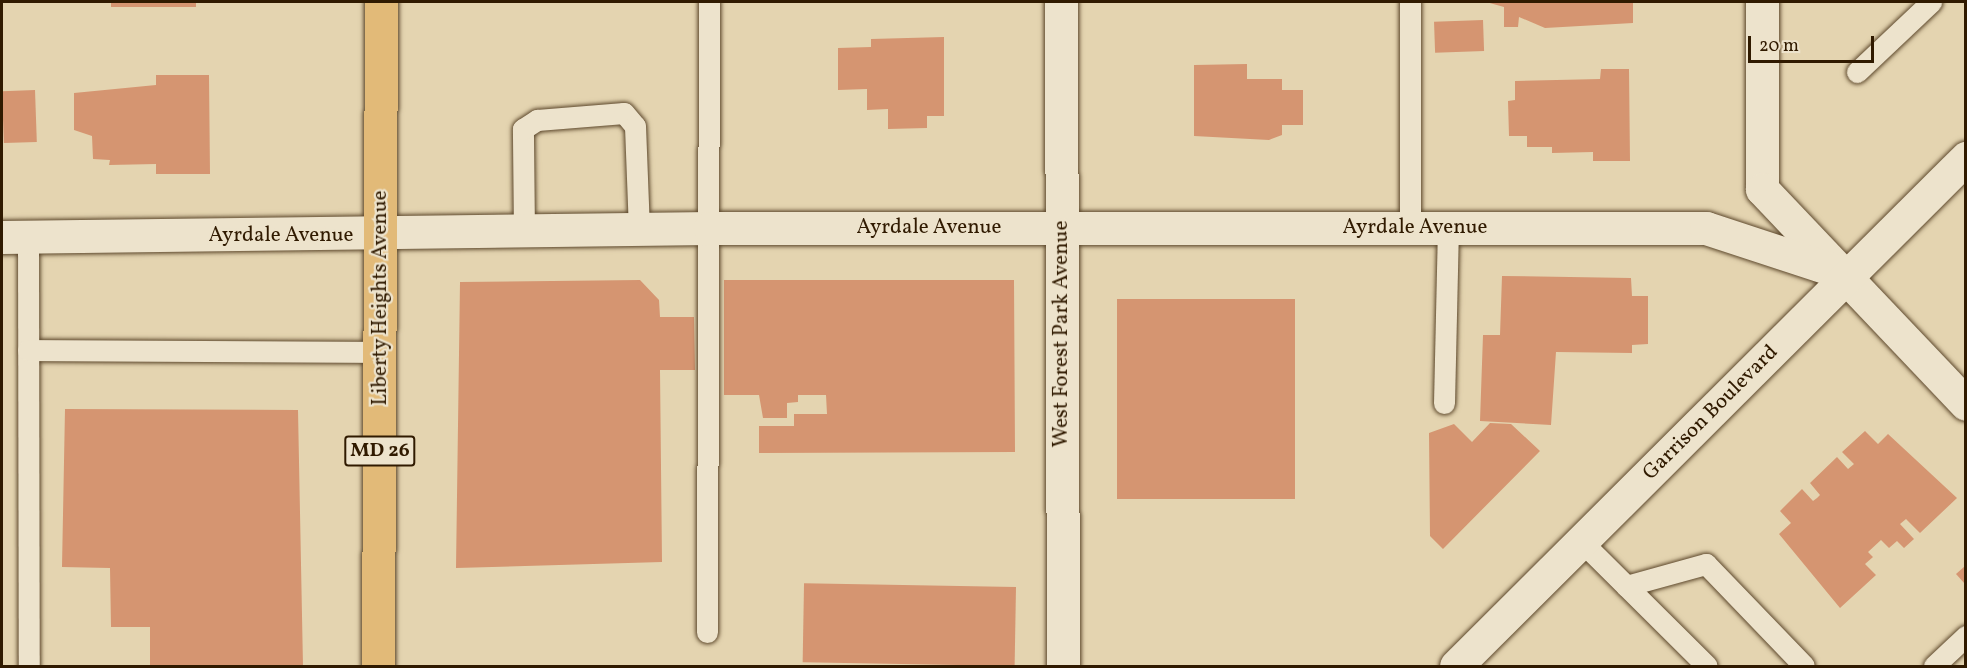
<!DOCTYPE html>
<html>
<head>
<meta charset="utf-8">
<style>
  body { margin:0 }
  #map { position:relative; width:1967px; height:668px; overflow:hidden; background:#e4d4b0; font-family:Vollkorn,serif }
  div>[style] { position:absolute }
  .building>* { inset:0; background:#d59571; transform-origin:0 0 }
  .roads { filter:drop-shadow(0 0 2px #5d482c) drop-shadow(0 0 2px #5d482c) }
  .lane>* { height:21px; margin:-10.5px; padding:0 10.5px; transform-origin:10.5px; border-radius:10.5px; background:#ede3cc }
  .street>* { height:33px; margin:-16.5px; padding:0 16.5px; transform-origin:16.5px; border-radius:16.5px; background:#ede3cc }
  .secondary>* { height:33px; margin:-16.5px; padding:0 16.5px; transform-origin:16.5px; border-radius:16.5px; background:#ede3cc }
  .primary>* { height:33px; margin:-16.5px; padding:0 16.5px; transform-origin:16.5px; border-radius:16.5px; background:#e2ba78 }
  span { translate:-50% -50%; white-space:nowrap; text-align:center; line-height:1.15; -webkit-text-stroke:4.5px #ede3cc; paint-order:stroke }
  .shield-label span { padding:2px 4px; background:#ede3cc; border:2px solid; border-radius:4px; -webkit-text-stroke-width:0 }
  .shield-label { font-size:20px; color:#301a00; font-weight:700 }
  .street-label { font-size:21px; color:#301a00 }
  .frame { position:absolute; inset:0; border:3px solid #301a00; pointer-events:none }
  .scale { position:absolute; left:1748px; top:36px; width:126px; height:27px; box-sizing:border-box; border:3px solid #301a00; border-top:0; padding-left:8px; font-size:18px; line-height:21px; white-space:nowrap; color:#301a00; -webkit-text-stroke:4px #ede3cc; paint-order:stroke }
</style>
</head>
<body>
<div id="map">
  <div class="building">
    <i style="left:111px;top:2px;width:85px;height:5px"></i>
    <i style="clip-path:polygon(1486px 2px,1633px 2px,1633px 23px,1545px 28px,1519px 17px,1518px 27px,1504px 27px,1504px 7px)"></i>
    <i style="left:1483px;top:20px;width:31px;height:49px;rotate:88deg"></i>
    <i style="clip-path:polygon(944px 37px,944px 116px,927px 116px,927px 128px,888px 129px,888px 109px,867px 110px,867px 89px,838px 90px,838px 48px,871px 47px,871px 39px)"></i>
    <i style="clip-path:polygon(1247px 64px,1247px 79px,1282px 79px,1282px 90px,1303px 90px,1303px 125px,1282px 125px,1282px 135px,1269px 140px,1194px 136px,1194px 65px)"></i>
    <i style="clip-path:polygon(1601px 69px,1629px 69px,1630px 161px,1593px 161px,1593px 152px,1552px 153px,1552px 147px,1527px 147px,1527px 136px,1509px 136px,1508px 101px,1515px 100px,1515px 81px,1600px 79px)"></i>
    <i style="clip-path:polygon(156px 75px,209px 75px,210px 174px,156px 174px,156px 164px,109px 165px,110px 160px,93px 159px,92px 136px,74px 130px,74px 93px,156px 85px)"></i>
    <i style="left:35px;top:90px;width:52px;height:33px;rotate:88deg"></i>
    <i style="clip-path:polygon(1502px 276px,1631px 278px,1632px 296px,1648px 296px,1648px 344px,1632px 345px,1632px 353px,1556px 352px,1551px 425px,1480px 421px,1483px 335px,1500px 335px)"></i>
    <i style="clip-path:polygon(640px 280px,659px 300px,660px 317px,694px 317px,695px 370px,660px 370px,662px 562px,456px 568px,460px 282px)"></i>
    <i style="clip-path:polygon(724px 280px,1014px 280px,1015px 452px,759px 453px,759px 426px,794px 426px,794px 414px,827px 414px,826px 395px,798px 395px,798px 402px,787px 403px,787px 418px,763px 418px,759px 395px,724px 395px)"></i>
    <i style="left:1295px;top:299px;width:200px;height:178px;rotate:90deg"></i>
    <i style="clip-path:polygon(65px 409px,298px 410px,303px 666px,150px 666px,150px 627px,111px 627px,110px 568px,62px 567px)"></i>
    <i style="clip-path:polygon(1490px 423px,1511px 424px,1540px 451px,1443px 549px,1430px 536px,1429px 433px,1454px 424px,1472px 442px)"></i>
    <i style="clip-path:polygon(1865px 431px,1878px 444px,1888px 434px,1957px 498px,1920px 533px,1906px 519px,1900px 524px,1914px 539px,1904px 548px,1897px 541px,1889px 548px,1881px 540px,1868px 552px,1873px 557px,1865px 564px,1876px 575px,1840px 608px,1779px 534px,1791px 523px,1780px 511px,1802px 489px,1813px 501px,1817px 498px,1820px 495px,1810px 483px,1837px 457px,1848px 469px,1854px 464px,1842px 452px)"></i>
    <i style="clip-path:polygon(1965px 566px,1965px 584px,1956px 574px)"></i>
    <i style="left:1016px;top:587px;width:79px;height:212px;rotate:91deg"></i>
  </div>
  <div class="roads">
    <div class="lane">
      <i style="left:1410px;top:2px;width:226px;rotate:90deg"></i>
      <i style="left:1857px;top:72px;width:102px;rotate:-43.4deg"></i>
      <i style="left:524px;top:233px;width:104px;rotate:-90.6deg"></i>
      <i style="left:523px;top:129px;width:17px;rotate:-33deg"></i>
      <i style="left:537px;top:120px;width:87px;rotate:-4.6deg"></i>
      <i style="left:624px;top:113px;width:17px;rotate:50deg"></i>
      <i style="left:635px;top:126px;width:104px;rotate:87.8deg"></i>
      <i style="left:28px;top:237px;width:429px;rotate:89.9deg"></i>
      <i style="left:28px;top:350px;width:353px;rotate:0.3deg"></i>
      <i style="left:1444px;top:403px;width:175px;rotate:-88.7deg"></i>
      <i style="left:1581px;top:541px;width:177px;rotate:44.8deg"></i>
      <i style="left:1626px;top:586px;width:83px;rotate:-15.4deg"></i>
      <i style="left:1706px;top:564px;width:141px;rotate:46.1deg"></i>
      <i style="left:707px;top:632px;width:630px;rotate:-89.82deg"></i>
      <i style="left:1934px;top:666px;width:44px;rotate:-43.2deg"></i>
    </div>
    <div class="street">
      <i style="left:1061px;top:2px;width:664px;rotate:89.83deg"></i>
      <i style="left:1762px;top:2px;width:187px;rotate:90deg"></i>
      <i style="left:1762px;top:189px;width:296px;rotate:46.5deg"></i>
      <i style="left:2px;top:237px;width:708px;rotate:-0.73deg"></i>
      <i style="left:710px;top:228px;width:996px"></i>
      <i style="left:1706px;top:228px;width:151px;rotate:18.2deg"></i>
    </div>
    <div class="secondary">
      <i style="left:1456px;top:666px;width:720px;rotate:-44.89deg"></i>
    </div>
    <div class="primary">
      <i style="left:378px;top:666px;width:664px;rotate:-89.74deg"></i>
    </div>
  </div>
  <div class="shield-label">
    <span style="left:380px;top:451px">MD 26</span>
  </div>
  <div class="street-label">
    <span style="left:929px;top:228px">Ayrdale Avenue</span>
    <span style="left:1415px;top:228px">Ayrdale Avenue</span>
    <span style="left:281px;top:236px">Ayrdale Avenue</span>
    <span style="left:381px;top:298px;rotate:-90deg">Liberty Heights Avenue</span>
    <span style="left:1062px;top:334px;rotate:-90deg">West Forest Park Avenue</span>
    <span style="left:1711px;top:413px;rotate:-45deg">Garrison Boulevard</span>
  </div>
  <div class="frame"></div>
  <div class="scale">20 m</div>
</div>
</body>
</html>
